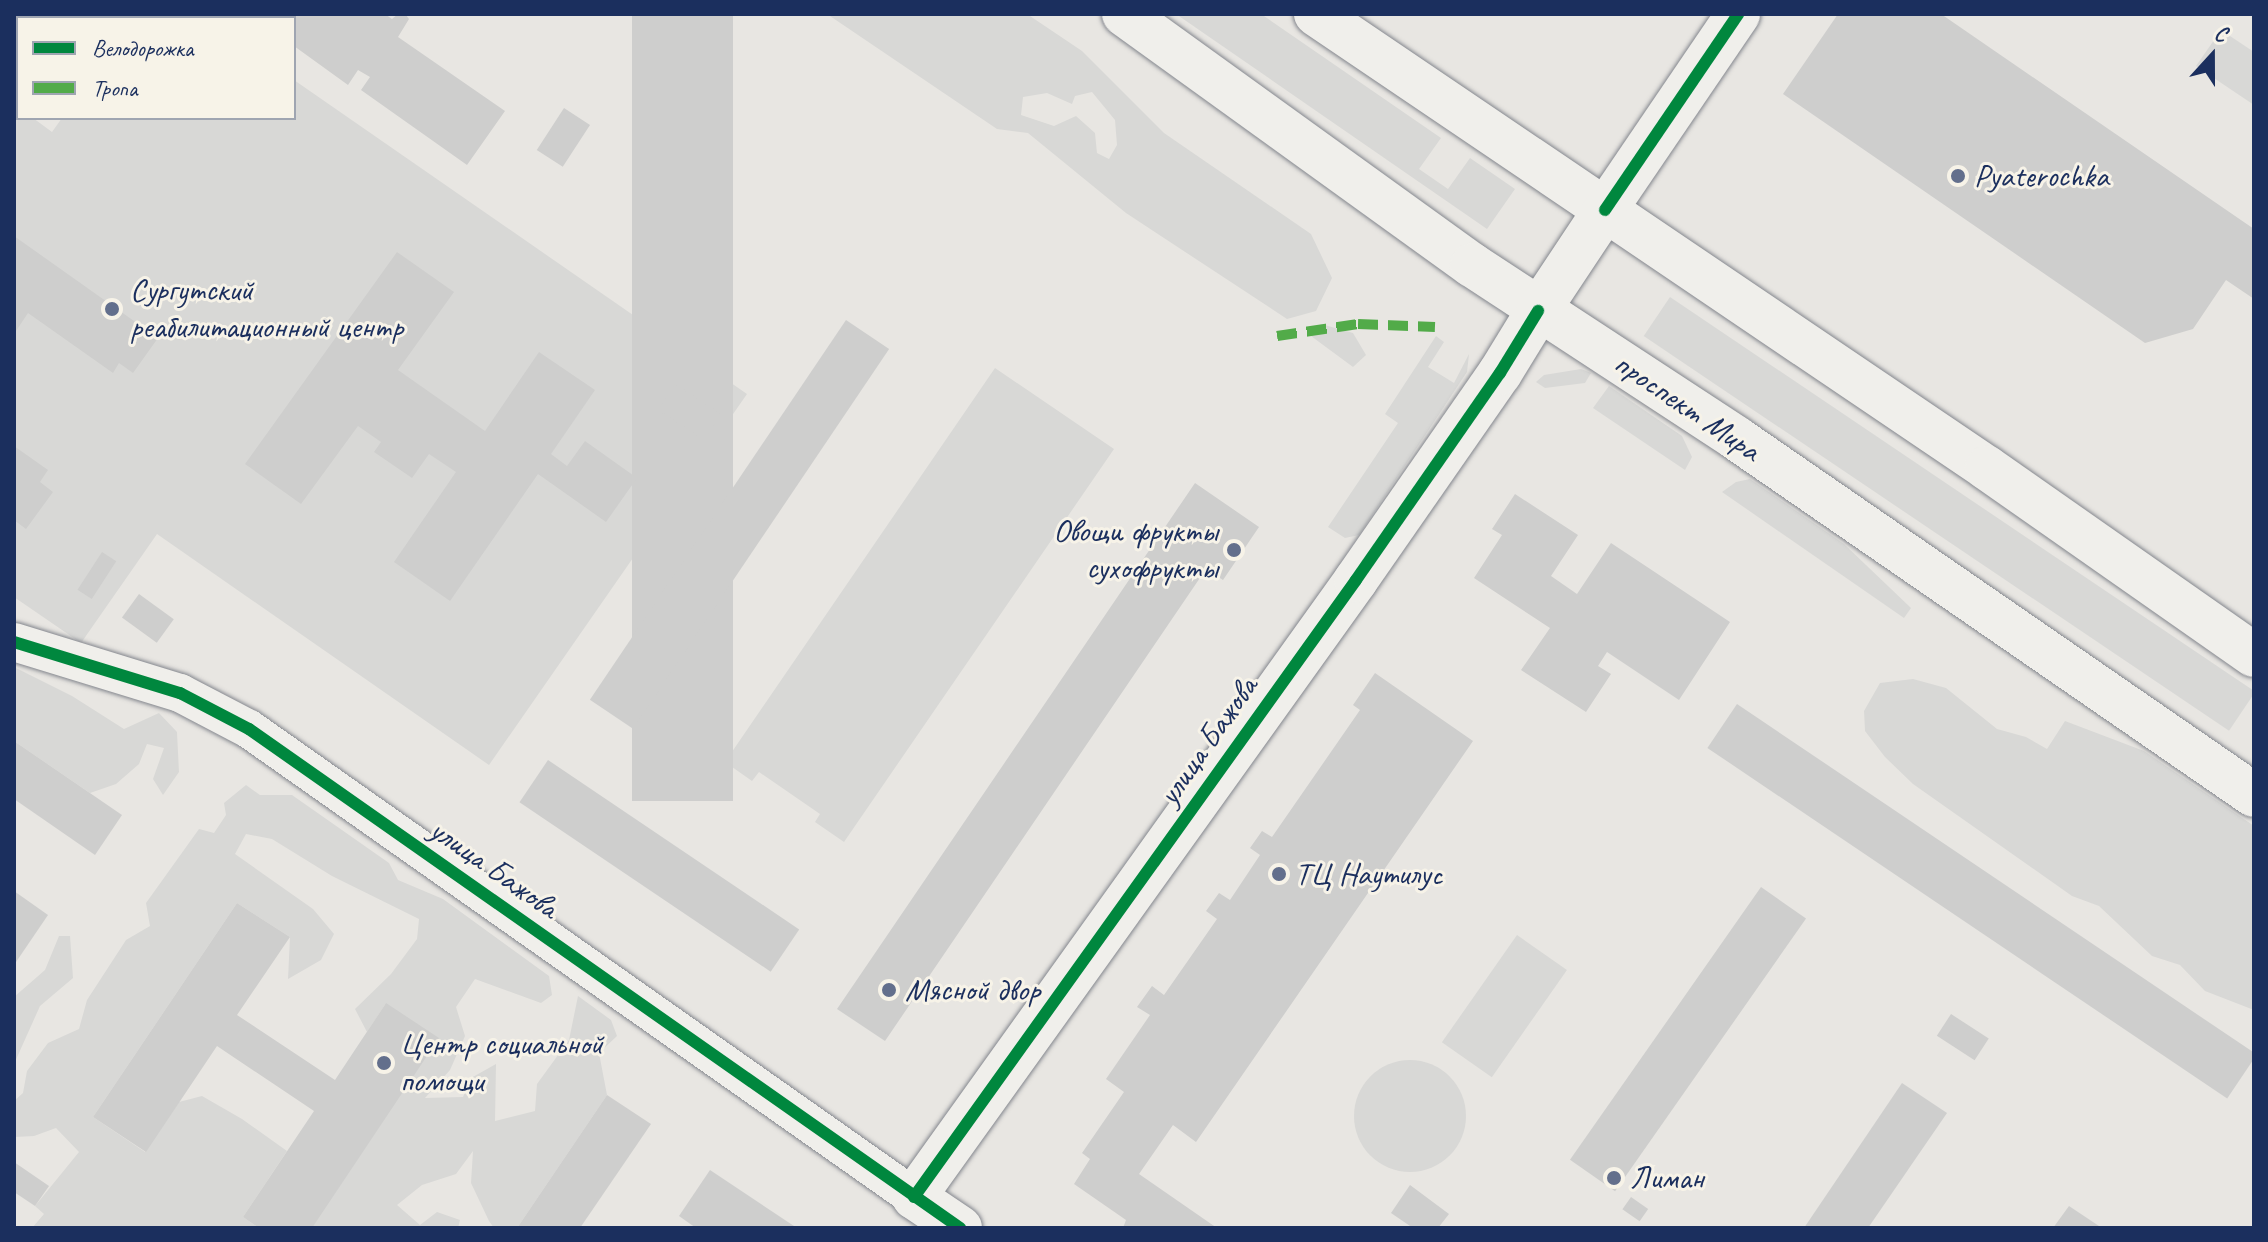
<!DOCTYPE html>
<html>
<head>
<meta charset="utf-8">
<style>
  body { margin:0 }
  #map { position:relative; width:2268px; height:1242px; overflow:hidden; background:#e8e6e2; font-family:Caveat,sans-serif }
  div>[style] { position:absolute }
  .built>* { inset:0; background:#d8d8d6; transform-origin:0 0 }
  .round { border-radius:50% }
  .building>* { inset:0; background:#cececd; transform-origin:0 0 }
  .roads { filter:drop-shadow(0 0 2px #83868d) drop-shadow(0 0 2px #83868d) }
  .minor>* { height:38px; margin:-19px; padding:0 19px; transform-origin:19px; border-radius:19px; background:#f0efeb }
  .tertiary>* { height:44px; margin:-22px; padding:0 22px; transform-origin:22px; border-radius:22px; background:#f0efeb }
  .primary>* { height:44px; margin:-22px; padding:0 22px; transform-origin:22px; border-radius:22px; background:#f0efeb }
  .quiet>* { height:10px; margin-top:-5px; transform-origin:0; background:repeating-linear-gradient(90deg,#52ab49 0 20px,transparent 0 30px) }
  .cycleway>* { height:12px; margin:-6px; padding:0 6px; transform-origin:6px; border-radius:6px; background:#00873e }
  .dots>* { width:22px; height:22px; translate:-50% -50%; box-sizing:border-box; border:4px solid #f7f3e8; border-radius:50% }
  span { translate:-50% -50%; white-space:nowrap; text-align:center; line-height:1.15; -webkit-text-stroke:6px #f7f3e8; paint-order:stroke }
  .poi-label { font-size:32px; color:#1b2f5e }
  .left { translate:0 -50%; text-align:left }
  .right { translate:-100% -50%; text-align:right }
  .street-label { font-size:32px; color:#1b2f5e }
  .frame { position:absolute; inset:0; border:16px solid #1b2f5e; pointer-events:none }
  .legend { position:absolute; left:16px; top:16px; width:280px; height:104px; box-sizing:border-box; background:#f7f3e8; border:2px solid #9fa5b1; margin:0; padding:10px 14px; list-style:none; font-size:24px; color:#1b2f5e }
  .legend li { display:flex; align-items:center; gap:16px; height:40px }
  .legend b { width:40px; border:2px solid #9fa5b1 }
  .north { position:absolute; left:2172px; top:16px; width:80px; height:80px; -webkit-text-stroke:6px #f7f3e8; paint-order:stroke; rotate:21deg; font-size:22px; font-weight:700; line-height:32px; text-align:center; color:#1b2f5e }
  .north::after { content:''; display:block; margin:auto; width:28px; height:36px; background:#1b2f5e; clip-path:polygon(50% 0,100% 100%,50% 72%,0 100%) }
</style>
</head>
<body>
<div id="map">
  <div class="built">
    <i style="clip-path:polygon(evenodd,827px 14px,1027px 14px,1082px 51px,1164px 133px,1311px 234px,1332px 278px,1316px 311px,1287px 319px,1126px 213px,1028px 133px,997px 129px,827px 14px,1092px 92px,1115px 120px,1117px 145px,1109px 159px,1097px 153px,1095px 133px,1076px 116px,1054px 126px,1021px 115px,1023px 97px,1047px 93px,1072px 104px,1075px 96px,1092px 92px)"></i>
    <i style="clip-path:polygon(1176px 14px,1261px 14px,1441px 138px,1419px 169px,1448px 189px,1470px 158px,1515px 189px,1487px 229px)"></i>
    <i style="clip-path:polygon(2221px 30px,2254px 52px,2254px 105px,2196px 66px)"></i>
    <i style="clip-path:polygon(294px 80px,747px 394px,489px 765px,157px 534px,81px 643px,14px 597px,14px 105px,18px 108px,18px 118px,33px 118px,52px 132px,62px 118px,294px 118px)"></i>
    <i style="left:1670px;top:297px;width:706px;height:47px;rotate:34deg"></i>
    <i style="clip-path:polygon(1321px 324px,1353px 333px,1366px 355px,1353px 367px,1311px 336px)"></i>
    <i style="clip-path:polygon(1436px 336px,1444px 342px,1428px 367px,1454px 383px,1469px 354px,1467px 372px,1359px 535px,1345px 538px,1328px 527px,1398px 423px,1385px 414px)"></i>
    <i style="clip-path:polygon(995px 368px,1114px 449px,844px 842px,815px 822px,820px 814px,759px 772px,752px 781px,725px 762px)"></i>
    <i style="clip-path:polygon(1581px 369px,1591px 373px,1585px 383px,1545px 388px,1536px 382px,1544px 375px)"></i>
    <i style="clip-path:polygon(1609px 386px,1682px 436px,1692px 457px,1685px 470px,1593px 408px)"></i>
    <i style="clip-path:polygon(1750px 479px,1844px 544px,1911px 608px,1904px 618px,1722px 492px,1736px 482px)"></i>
    <i style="clip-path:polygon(14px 667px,72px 696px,124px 729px,159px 713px,177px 732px,179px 772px,163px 795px,153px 779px,164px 748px,147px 744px,139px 764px,116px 784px,90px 793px,14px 741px)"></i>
    <i style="clip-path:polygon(1913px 679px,1946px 688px,1997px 729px,2026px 737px,2047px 749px,2065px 721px,2144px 751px,2254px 826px,2254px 1010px,2205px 991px,2180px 965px,2152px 956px,2099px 906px,2072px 896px,1913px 784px,1885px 757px,1865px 731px,1864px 711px,1880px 683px)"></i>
    <i style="clip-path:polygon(246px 785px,260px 795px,292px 795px,389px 863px,398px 880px,443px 899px,549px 976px,552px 995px,541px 1003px,475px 979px,456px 1007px,465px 1036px,450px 1070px,425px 1098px,463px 1097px,471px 1078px,496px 1064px,495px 1121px,535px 1111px,537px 1084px,569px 1040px,578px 996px,611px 1020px,617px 1036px,599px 1053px,607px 1095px,517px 1228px,494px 1228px,489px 1221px,471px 1183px,473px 1151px,456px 1174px,422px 1185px,397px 1205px,420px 1225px,437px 1212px,460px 1220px,458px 1228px,312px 1228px,386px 1003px,367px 1032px,355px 1009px,391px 974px,417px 939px,419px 919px,332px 876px,272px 839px,246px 834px,235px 854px,313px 909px,334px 934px,321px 960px,288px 979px,290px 937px,237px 903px,93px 1117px,145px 1152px,179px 1102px,202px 1096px,242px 1119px,287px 1151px,243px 1217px,259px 1228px,32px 1228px,44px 1214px,35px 1206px,79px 1152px,56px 1128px,34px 1136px,14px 1137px,14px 1101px,23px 1093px,27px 1071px,48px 1043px,79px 1029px,87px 1000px,126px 940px,150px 926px,146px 903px,199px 829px,214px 833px,226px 815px,224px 803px)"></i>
    <i style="left:1517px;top:935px;width:61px;height:131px;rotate:35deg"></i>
    <i style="clip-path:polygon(59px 936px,70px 936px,73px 978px,40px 1006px,14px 1064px,14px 997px,45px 970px)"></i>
    <i class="round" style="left:1354px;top:1060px;width:112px;height:112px"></i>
  </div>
  <div class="building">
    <i style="clip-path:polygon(17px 14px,83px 14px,80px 18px,18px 18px,18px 42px,14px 40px)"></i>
    <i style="clip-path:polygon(249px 14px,385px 14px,392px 19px,398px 14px,406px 15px,409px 19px,398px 37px,505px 111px,467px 165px,361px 90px,370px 77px,358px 70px,348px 85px,294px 46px,294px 18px,255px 18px)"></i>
    <i style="left:632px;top:14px;width:101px;height:787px"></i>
    <i style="clip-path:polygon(1838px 14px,1941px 14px,2254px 229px,2254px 299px,2226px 280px,2193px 329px,2145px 343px,1783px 94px)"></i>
    <i style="left:564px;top:108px;width:31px;height:50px;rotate:33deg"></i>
    <i style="clip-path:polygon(14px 236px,158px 338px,133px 373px,119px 363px,113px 373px,28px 313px,14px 334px)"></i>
    <i style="clip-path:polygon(397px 252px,454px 292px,398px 370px,485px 431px,539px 352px,595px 390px,551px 454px,567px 466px,585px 441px,637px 478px,606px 522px,538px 474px,450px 601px,394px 562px,456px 472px,429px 454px,412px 478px,374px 452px,381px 442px,358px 426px,301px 504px,245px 464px)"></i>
    <i style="left:846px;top:320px;width:52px;height:458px;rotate:34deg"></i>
    <i style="left:675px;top:384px;width:55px;height:31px;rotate:33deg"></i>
    <i style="clip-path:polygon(14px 446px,48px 470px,40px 482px,53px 492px,26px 529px,14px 520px)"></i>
    <i style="clip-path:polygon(1195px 483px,1259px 527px,1223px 580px,1206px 569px,885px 1041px,837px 1009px)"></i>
    <i style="clip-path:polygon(1515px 494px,1578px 535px,1551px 576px,1577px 594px,1611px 543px,1730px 622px,1679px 700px,1607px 652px,1598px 666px,1611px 674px,1586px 712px,1521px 670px,1550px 628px,1474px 578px,1502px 535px,1492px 529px)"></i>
    <i style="left:102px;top:552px;width:17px;height:45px;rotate:33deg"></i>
    <i style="left:139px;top:594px;width:43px;height:29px;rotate:36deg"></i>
    <i style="clip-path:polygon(1375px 673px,1473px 741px,1196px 1142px,1173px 1125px,1139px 1174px,1217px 1228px,1123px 1228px,1126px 1220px,1074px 1184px,1090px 1159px,1082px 1153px,1124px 1092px,1106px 1079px,1150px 1015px,1137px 1007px,1152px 986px,1164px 995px,1217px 919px,1206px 911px,1219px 893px,1230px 900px,1260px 855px,1250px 848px,1262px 831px,1272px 837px,1360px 710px,1353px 705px)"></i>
    <i style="left:1737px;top:704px;width:627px;height:53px;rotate:34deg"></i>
    <i style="clip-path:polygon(14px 741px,122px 815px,95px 855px,14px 799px)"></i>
    <i style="left:548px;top:760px;width:303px;height:51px;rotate:34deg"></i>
    <i style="left:1761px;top:887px;width:55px;height:333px;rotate:35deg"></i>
    <i style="clip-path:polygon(14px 891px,48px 915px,14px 965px)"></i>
    <i style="clip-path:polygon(237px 903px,290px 937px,237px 1015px,335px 1080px,386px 1003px,439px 1038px,312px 1228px,259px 1228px,243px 1217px,314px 1111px,217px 1046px,146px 1152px,93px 1117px)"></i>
    <i style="left:1951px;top:1014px;width:45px;height:26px;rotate:33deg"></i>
    <i style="clip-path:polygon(1902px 1083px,1947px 1113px,1868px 1228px,1804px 1228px)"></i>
    <i style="clip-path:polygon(607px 1095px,651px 1124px,580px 1228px,517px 1228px)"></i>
    <i style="clip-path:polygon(14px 1162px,49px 1186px,35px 1206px,14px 1192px)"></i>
    <i style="clip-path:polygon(710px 1170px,797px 1228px,696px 1228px,679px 1216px)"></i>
    <i style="clip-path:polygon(1410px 1185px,1449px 1214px,1438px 1228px,1413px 1228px,1391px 1213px)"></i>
    <i style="left:1631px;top:1197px;width:21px;height:15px;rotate:35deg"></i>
    <i style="clip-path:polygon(2069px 1206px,2102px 1228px,2053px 1228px)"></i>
  </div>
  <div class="roads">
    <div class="minor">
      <i style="left:14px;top:642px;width:174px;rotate:17.1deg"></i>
      <i style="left:180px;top:693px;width:78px;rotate:27.6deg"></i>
      <i style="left:249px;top:729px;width:813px;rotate:35.14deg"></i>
    </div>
    <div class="tertiary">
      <i style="left:1605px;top:210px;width:237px;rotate:-55.8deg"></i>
      <i style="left:960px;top:1228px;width:55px;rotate:-146deg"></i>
      <i style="left:914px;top:1197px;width:759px;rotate:-54.38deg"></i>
      <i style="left:1356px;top:580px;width:252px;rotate:-55.2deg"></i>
      <i style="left:1500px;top:373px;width:73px;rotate:-58.5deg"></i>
    </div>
    <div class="primary">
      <i style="left:1124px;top:14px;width:429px;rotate:35.8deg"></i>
      <i style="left:1472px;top:265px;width:316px;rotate:33.2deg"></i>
      <i style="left:1736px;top:438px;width:629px;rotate:34.57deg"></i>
      <i style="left:1316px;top:14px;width:810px;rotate:34.08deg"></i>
      <i style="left:1987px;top:468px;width:326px;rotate:35deg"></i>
      <i style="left:1538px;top:311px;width:121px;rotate:-56.4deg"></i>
    </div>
  </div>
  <div class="quiet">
    <i style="left:1277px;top:336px;width:82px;rotate:-8.4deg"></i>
    <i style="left:1358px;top:324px;width:77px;rotate:2.2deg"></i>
  </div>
  <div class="cycleway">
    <i style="left:1605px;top:210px;width:237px;rotate:-55.8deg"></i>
    <i style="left:14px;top:642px;width:174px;rotate:17.1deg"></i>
    <i style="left:180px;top:693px;width:78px;rotate:27.6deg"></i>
    <i style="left:249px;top:729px;width:869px;rotate:35.06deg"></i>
    <i style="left:914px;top:1197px;width:759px;rotate:-54.38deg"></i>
    <i style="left:1356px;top:580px;width:252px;rotate:-55.2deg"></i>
    <i style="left:1500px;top:373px;width:73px;rotate:-58.5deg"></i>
  </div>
  <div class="dots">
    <i style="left:1958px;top:176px;background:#636f8c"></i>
    <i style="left:112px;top:309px;background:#636f8c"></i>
    <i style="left:1234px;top:550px;background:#636f8c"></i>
    <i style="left:1279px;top:874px;background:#636f8c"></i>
    <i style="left:889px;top:990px;background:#636f8c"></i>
    <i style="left:384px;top:1063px;background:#636f8c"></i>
    <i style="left:1614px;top:1178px;background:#636f8c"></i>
  </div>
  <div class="poi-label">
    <span class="left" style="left:1974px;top:176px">Pyaterochka</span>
    <span class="left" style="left:130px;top:309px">Сургутский<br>реабилитационный центр</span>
    <span class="right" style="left:1218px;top:550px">Овощи фрукты<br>сухофрукты</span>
    <span class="left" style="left:1295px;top:874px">ТЦ Наутилус</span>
    <span class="left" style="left:905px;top:990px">Мясной двор</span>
    <span class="left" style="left:400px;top:1063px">Центр социальной<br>помощи</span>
    <span class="left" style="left:1630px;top:1178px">Лиман</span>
  </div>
  <div class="street-label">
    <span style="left:1687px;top:407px;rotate:34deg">проспект Мира</span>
    <span style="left:1208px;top:741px;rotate:-55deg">улица Бажова</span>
    <span style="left:494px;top:869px;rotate:35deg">улица Бажова</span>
  </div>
  <div class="frame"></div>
  <ul class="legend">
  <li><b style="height:10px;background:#00873e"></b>Велодорожка</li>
  <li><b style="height:10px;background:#52ab49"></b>Тропа</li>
  </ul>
  <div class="north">С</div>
</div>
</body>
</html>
